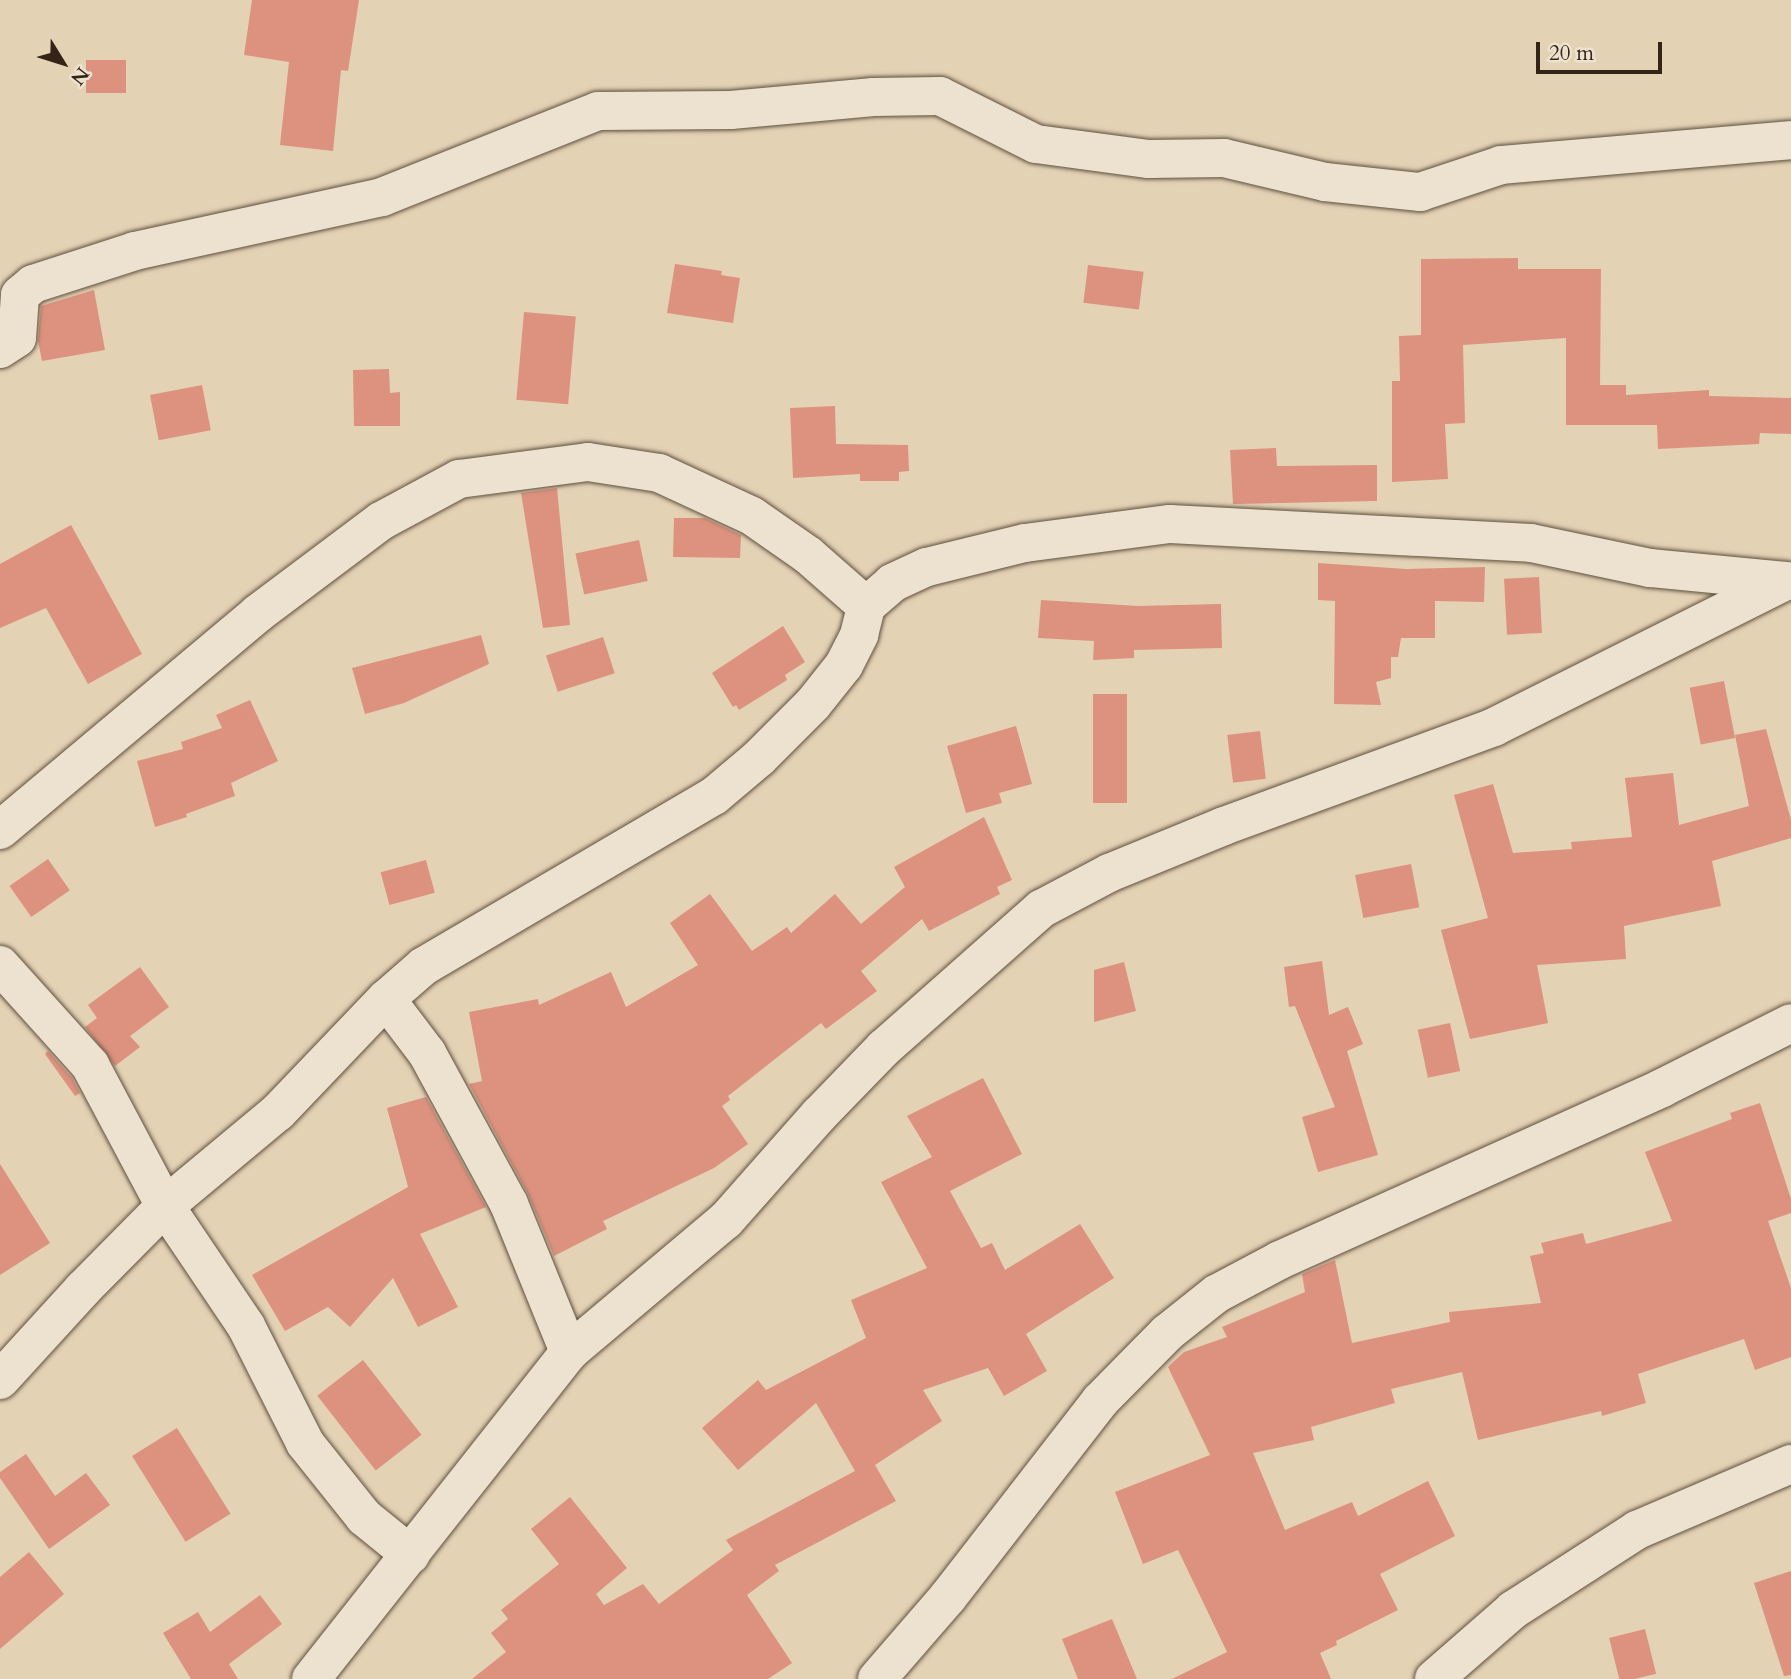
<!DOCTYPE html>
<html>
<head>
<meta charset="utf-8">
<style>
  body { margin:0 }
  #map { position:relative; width:1791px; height:1679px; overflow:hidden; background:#e4d2b5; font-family:Cardo,serif }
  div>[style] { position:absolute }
  .building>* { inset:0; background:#dc927e; transform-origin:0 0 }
  .roads { filter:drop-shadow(0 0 2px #5f503e) drop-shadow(0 0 2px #5f503e) }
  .minor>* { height:38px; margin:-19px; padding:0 19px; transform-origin:19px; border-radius:19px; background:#ede2cf }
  span { translate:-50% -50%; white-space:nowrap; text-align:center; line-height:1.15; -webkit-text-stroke:5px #ede2cf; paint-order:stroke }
  .north { position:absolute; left:28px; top:28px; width:70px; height:70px; -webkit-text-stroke:5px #ede2cf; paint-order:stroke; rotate:128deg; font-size:19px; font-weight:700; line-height:28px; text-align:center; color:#332417 }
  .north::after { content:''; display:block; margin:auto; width:24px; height:32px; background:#332417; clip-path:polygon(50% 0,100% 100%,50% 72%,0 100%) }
  .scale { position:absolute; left:1536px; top:42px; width:126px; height:32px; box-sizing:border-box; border:4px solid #332417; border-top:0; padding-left:9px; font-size:21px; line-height:24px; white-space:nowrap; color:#332417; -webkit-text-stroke:5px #ede2cf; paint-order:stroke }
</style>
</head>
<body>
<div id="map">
  <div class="building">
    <i style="clip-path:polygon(252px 0,359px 0,348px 71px,341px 70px,333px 151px,280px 145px,289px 62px,244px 55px)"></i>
    <i style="left:126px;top:60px;width:33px;height:40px;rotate:90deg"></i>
    <i style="clip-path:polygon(1518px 258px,1518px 269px,1601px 269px,1600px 385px,1626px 385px,1626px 395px,1709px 390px,1709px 396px,1791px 398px,1791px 434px,1760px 433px,1759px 444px,1658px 449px,1657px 425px,1566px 425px,1566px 338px,1463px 345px,1465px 423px,1445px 424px,1448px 479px,1392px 482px,1392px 381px,1400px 381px,1399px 336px,1421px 335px,1421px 259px)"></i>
    <i style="clip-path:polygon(675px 264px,722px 271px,721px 275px,740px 278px,733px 323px,667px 313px)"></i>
    <i style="left:1088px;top:265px;width:56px;height:38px;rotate:7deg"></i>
    <i style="clip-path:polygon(94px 290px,105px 350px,42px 361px,38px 341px,41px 306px)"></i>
    <i style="left:524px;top:312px;width:52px;height:88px;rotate:5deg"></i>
    <i style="clip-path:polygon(389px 369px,390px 393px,400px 392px,400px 426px,354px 426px,353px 370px)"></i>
    <i style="left:202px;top:385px;width:46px;height:53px;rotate:79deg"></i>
    <i style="clip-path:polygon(835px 406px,836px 444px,908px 445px,909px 471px,899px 472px,899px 481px,860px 481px,860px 474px,793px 478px,790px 408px)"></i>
    <i style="clip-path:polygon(1276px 448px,1277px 466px,1377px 465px,1377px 501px,1233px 504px,1230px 450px)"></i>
    <i style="clip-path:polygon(557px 488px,570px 625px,543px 628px,521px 493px)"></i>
    <i style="clip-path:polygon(674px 518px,705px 518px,741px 535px,740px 558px,673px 557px)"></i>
    <i style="clip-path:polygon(71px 525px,142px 654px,88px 684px,46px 608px,0 628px,0 564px)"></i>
    <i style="left:639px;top:540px;width:42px;height:65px;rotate:78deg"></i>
    <i style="clip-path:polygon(1318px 563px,1406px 569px,1485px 567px,1484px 602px,1435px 601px,1435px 638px,1401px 638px,1398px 657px,1391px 657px,1391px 678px,1376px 682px,1381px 705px,1334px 704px,1335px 601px,1318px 600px)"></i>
    <i style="left:1539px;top:577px;width:56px;height:35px;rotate:87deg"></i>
    <i style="clip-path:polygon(1041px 600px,1138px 606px,1221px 604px,1222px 648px,1134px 650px,1134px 658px,1093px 660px,1094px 641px,1038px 638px)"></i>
    <i style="clip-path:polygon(783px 626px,805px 662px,785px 675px,787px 680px,739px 710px,736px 705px,733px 707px,712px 673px)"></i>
    <i style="clip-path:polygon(481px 635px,489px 664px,404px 703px,365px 714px,352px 668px)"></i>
    <i style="left:603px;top:637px;width:38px;height:60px;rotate:72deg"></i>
    <i style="left:1724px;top:681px;width:58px;height:35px;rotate:79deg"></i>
    <i style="left:1127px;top:694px;width:109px;height:34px;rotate:90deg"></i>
    <i style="clip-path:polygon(250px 700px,278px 761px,231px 783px,235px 796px,186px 814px,187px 817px,155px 827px,137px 761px,183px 749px,181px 742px,222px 728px,216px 715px)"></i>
    <i style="clip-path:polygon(1016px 726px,1032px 784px,999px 793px,1002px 803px,966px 813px,947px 746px)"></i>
    <i style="clip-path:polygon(1766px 729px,1791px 820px,1791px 838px,1712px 861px,1721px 906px,1624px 926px,1626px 959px,1537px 965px,1548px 1023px,1470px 1039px,1441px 930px,1488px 918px,1454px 795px,1493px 784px,1513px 853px,1572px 849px,1571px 842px,1632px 837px,1625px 778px,1673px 773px,1679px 825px,1749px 806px,1735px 735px)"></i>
    <i style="left:1260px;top:731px;width:48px;height:33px;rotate:83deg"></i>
    <i style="clip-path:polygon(984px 817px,1012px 880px,997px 887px,1000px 894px,929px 931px,922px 919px,861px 971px,877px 991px,826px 1029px,821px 1023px,728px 1096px,730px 1100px,722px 1106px,748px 1144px,714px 1168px,603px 1221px,607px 1229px,554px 1256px,528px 1194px,469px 1084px,482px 1081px,469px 1012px,538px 999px,539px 1005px,611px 972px,626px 1007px,698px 965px,670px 923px,710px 894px,752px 951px,787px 927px,791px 933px,835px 894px,861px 924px,905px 887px,894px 867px)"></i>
    <i style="left:48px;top:859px;width:38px;height:47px;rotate:55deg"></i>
    <i style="left:426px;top:860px;width:34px;height:47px;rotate:75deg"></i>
    <i style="left:1411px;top:864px;width:44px;height:57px;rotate:79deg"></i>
    <i style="clip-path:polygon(1322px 961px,1329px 1015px,1348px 1007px,1363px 1044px,1347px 1051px,1378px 1155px,1318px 1172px,1302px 1117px,1335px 1107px,1295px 1006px,1289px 1007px,1284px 967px)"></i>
    <i style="clip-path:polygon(1124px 962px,1136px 1011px,1094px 1022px,1094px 970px)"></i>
    <i style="clip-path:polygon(140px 967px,169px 1007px,130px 1036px,140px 1047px,115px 1066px,85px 1027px,97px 1018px,88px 1005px)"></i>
    <i style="left:1450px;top:1023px;width:49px;height:33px;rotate:78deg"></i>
    <i style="clip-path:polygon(48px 1051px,72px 1078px,80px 1093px,75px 1096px,45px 1054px)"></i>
    <i style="clip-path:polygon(983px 1078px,1022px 1154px,950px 1191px,981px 1248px,992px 1243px,1005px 1270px,1080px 1224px,1114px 1278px,1026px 1334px,1047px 1371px,1004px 1396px,988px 1368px,923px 1390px,942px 1421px,875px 1465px,896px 1501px,775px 1565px,779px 1571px,747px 1595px,792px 1663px,768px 1679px,472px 1679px,506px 1652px,491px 1633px,508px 1619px,501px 1610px,559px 1564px,531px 1529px,570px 1497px,627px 1568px,596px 1594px,604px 1605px,643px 1584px,659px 1604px,733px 1550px,726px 1540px,855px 1471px,816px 1403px,738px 1470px,702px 1428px,758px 1380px,766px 1390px,866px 1338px,851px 1300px,927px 1268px,881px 1182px,932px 1157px,907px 1116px)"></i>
    <i style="clip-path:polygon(426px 1097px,486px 1207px,420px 1234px,458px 1307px,418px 1327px,393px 1278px,350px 1327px,328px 1307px,285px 1331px,252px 1275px,408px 1187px,387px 1108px)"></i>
    <i style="clip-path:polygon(1760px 1103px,1791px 1199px,1791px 1213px,1768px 1221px,1791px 1288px,1791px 1357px,1755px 1370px,1744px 1339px,1638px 1374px,1646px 1403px,1602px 1416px,1601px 1411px,1478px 1440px,1462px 1372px,1391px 1389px,1395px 1403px,1311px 1427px,1314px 1440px,1253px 1453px,1285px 1530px,1352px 1502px,1358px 1516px,1428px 1481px,1455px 1536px,1380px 1574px,1398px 1610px,1336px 1641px,1337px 1645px,1320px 1653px,1331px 1679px,1172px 1679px,1227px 1652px,1178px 1550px,1143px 1564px,1115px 1492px,1210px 1455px,1168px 1367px,1184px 1352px,1227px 1337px,1222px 1327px,1305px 1292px,1302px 1274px,1335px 1260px,1352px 1343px,1450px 1322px,1449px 1312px,1541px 1303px,1530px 1256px,1544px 1253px,1541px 1243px,1583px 1233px,1586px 1244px,1672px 1221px,1645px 1152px,1732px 1119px,1730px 1113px)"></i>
    <i style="clip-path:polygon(0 1164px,50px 1243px,0 1275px)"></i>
    <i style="left:363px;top:1360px;width:95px;height:58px;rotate:52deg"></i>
    <i style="left:177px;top:1428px;width:101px;height:53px;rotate:58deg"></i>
    <i style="clip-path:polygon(26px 1454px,55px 1496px,86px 1473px,110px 1505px,49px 1549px,0 1478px,0 1472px)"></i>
    <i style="clip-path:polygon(29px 1552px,64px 1594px,0 1649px,0 1577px)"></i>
    <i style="clip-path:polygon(1791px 1571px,1791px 1675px,1784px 1676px,1754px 1583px)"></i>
    <i style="clip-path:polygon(260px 1595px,282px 1624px,229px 1664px,238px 1679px,191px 1679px,163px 1633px,198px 1612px,210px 1632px)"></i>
    <i style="clip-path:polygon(1112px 1619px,1137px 1679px,1078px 1679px,1062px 1639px)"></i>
    <i style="left:1645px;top:1629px;width:46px;height:37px;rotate:76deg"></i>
  </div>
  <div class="roads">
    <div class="minor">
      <i style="left:0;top:349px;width:20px;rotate:-33deg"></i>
      <i style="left:17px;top:338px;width:43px;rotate:-86deg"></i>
      <i style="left:20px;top:295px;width:17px;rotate:-40deg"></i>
      <i style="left:33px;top:284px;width:107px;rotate:-17.9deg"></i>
      <i style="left:135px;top:251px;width:253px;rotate:-12.3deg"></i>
      <i style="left:382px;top:197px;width:232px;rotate:-21.7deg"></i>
      <i style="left:598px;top:111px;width:133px;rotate:-0.4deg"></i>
      <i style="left:731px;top:110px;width:143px;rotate:-5.2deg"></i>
      <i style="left:873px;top:97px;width:67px;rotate:-0.9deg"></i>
      <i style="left:940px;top:96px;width:107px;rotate:26.6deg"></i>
      <i style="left:1036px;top:144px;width:114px;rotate:7.6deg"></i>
      <i style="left:1149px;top:159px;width:75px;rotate:-0.8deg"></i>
      <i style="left:1224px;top:158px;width:104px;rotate:13.4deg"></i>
      <i style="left:1325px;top:182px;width:96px;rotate:6deg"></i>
      <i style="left:1420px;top:192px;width:85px;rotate:-18.4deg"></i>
      <i style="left:1501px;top:165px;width:291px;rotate:-4.9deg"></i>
      <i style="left:0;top:830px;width:336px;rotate:-40deg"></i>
      <i style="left:257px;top:614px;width:155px;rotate:-36.9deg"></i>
      <i style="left:381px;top:521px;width:89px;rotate:-28.3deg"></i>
      <i style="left:459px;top:479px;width:130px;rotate:-7.5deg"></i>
      <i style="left:588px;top:462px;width:72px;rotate:8.8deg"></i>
      <i style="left:659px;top:473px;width:102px;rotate:24.8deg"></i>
      <i style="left:752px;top:516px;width:68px;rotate:34.9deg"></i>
      <i style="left:808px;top:555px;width:77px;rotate:41.3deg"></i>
      <i style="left:0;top:965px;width:135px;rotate:48deg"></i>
      <i style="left:90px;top:1065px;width:160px;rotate:62deg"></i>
      <i style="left:165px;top:1206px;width:145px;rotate:56deg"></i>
      <i style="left:246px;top:1326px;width:131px;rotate:63.2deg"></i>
      <i style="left:305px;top:1443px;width:95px;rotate:51.4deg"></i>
      <i style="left:364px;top:1517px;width:60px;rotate:39deg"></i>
      <i style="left:386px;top:999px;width:68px;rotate:52.8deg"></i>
      <i style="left:427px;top:1053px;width:172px;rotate:61.5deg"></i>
      <i style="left:509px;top:1204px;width:160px;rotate:67.9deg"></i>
      <i style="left:0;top:1380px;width:123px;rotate:-47.6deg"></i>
      <i style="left:83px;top:1289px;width:117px;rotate:-45.3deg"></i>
      <i style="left:165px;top:1206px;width:147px;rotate:-39.8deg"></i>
      <i style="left:278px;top:1112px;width:156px;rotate:-46.3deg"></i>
      <i style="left:386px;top:999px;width:50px;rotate:-41deg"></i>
      <i style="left:424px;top:966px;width:336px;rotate:-30.4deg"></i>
      <i style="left:714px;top:796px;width:59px;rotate:-40.2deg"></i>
      <i style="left:759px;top:758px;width:76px;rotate:-45deg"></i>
      <i style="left:813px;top:704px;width:50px;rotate:-51.5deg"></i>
      <i style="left:844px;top:665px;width:34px;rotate:-63deg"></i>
      <i style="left:859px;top:635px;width:30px;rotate:-76deg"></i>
      <i style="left:866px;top:606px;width:35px;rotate:-41deg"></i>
      <i style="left:892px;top:583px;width:38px;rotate:-25deg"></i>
      <i style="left:927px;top:567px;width:101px;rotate:-13.8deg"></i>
      <i style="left:1025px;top:543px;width:146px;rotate:-7.5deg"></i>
      <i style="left:1170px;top:524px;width:361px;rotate:3deg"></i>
      <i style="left:1531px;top:543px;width:122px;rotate:11.9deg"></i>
      <i style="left:1650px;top:568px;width:135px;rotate:5.5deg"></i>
      <i style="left:311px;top:1679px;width:417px;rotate:-51.7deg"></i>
      <i style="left:569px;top:1352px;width:205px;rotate:-40.1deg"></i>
      <i style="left:726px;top:1220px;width:140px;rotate:-48.5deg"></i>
      <i style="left:819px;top:1115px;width:93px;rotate:-45.9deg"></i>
      <i style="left:884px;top:1048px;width:210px;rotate:-41.5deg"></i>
      <i style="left:1041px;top:909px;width:77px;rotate:-27.9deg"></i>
      <i style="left:1109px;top:873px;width:124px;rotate:-22.2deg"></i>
      <i style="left:1224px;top:826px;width:288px;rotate:-20.1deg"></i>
      <i style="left:1494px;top:727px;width:326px;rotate:-26.6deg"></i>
      <i style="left:877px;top:1679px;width:108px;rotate:-49.1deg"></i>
      <i style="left:948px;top:1597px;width:248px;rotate:-52.2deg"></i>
      <i style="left:1100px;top:1401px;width:95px;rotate:-45.4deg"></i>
      <i style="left:1167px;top:1333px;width:63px;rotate:-38.5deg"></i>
      <i style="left:1216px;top:1294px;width:72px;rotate:-28deg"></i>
      <i style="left:1280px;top:1260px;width:419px;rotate:-24.2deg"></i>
      <i style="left:1662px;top:1088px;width:144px;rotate:-26.7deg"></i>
      <i style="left:1434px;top:1679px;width:105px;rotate:-41.1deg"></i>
      <i style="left:1513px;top:1610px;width:148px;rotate:-32.8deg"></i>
      <i style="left:1637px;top:1530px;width:168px;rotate:-23.2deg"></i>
    </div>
  </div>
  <div class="north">N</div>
  <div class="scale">20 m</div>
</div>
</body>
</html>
